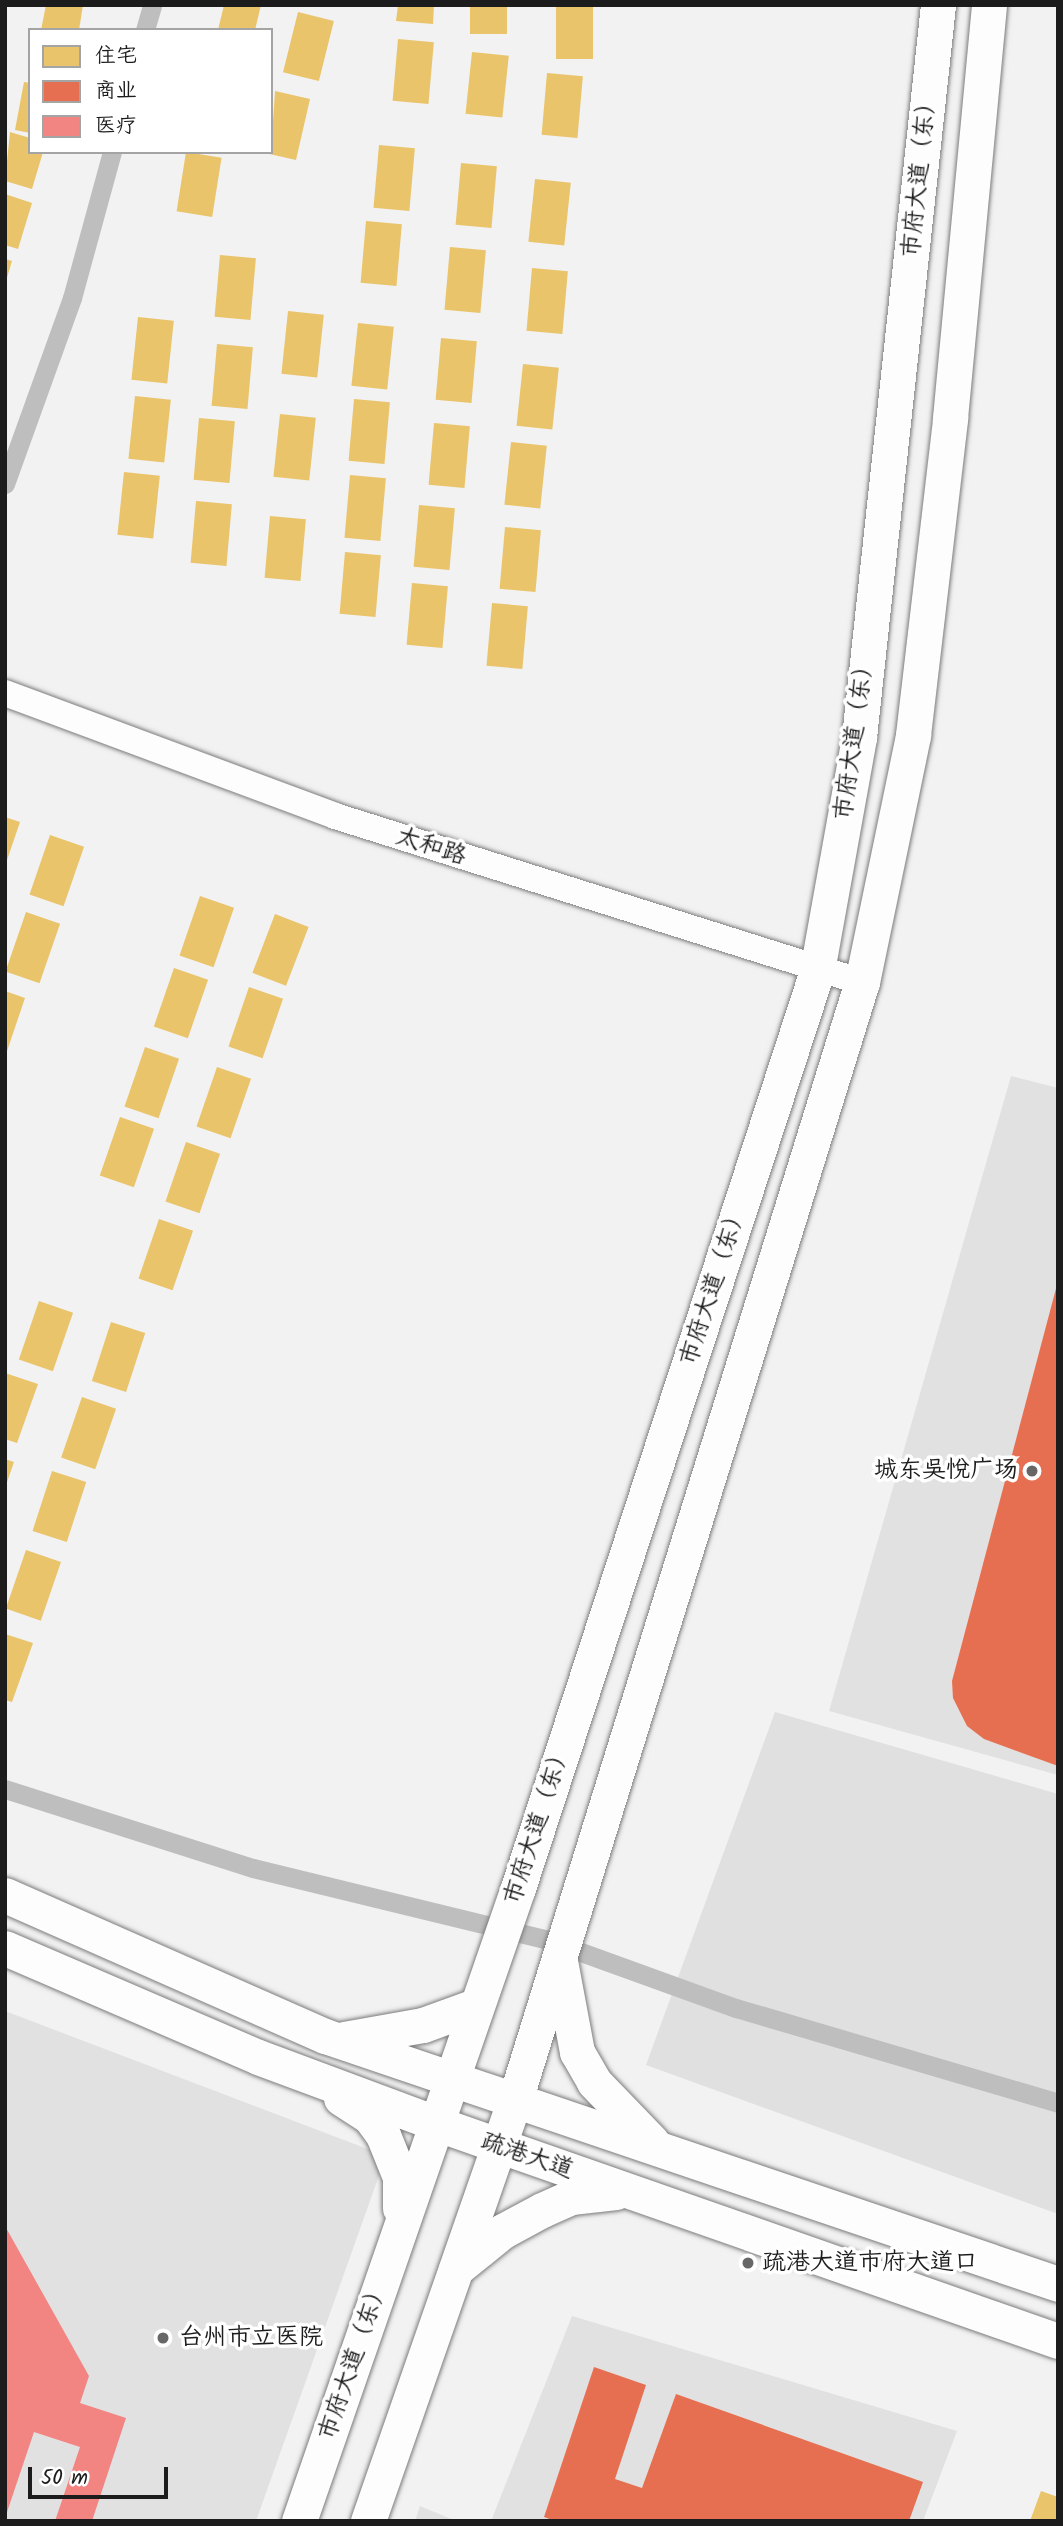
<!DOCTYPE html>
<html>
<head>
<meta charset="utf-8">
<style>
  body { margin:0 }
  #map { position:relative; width:1063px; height:2526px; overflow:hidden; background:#f2f2f2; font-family:Kalam,"LXGW WenKai TC",sans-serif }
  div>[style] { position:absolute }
  .built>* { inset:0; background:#e1e1e1 }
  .green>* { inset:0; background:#e0e0e0 }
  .homes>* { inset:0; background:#e9c46a; transform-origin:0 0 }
  .shops>* { inset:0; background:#e76f51 }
  .health>* { inset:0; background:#f28482 }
  .canal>* { height:19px; margin:-9.5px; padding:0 9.5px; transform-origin:9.5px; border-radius:9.5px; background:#bebebe }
  .roads { filter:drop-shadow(0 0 2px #7c7c7c) drop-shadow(0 0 2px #7c7c7c) }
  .tertiary>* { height:26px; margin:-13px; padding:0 13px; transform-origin:13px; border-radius:13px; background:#fdfdfd }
  .primary>* { height:35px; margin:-17.5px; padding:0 17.5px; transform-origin:17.5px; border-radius:17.5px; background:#fdfdfd }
  .dots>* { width:19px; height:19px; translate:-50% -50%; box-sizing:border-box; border:4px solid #fff; border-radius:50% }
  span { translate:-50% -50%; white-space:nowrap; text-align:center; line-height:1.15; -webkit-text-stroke:7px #fff; paint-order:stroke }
  .street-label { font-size:24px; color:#1c1c1c }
  .poi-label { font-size:24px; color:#1c1c1c }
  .right { translate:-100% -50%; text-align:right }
  .left { translate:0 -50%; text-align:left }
  .frame { position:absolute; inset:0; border:7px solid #1c1c1c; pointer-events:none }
  .legend { position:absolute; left:28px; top:28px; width:245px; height:126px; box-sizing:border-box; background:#fff; border:2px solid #a4a4a4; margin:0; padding:9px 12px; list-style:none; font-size:21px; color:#1c1c1c }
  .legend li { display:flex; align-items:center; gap:14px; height:35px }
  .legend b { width:35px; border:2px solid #a4a4a4 }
  .scale { position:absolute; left:28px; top:2467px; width:140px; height:32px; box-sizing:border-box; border:4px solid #1c1c1c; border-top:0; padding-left:9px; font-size:21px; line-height:24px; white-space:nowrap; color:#1c1c1c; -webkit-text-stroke:5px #fff; paint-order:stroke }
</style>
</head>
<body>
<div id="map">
  <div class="built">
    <i style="clip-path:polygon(1011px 1076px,1058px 1088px,1058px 1775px,829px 1711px)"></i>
    <i style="clip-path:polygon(5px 2011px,386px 2156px,256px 2521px,5px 2521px)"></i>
    <i style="clip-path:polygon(572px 2316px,957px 2431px,923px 2521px,491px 2521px)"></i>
    <i style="clip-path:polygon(420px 2506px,456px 2521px,415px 2521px)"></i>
  </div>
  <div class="green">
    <i style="clip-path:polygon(775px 1712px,1058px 1794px,1058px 2214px,646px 2065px)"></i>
  </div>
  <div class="homes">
    <i style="clip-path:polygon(46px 5px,83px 5px,79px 30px,41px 30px)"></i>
    <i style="clip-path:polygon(224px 5px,261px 5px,255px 30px,218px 30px)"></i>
    <i style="clip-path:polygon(398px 5px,434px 5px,433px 24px,396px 21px)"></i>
    <i style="left:470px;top:5px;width:37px;height:29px"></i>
    <i style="left:556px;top:5px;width:37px;height:54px"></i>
    <i style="left:298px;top:12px;width:37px;height:62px;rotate:14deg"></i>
    <i style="left:398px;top:39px;width:36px;height:62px;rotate:5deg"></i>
    <i style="left:472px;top:52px;width:37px;height:62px;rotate:6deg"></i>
    <i style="left:547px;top:73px;width:36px;height:62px;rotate:5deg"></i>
    <i style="clip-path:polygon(24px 82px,30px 83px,30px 133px,15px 130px)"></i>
    <i style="clip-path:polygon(275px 91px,310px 99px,296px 160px,265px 153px,271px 152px)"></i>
    <i style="clip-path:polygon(10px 132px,30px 138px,30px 152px,43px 152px,32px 189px,5px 181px)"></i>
    <i style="left:379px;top:145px;width:36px;height:63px;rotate:5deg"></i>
    <i style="left:186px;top:152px;width:36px;height:60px;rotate:9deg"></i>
    <i style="left:461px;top:163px;width:36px;height:62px;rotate:5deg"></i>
    <i style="left:535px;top:179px;width:36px;height:63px;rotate:6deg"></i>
    <i style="clip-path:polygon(5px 194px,32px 203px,18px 249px,5px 245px)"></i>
    <i style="left:366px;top:221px;width:36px;height:62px;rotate:5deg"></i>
    <i style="left:450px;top:247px;width:36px;height:63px;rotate:5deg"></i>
    <i style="left:220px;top:255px;width:36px;height:62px;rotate:5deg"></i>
    <i style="clip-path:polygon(5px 259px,12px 261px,6px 281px,5px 281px)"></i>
    <i style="left:532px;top:268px;width:36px;height:63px;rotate:5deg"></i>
    <i style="left:288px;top:311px;width:36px;height:63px;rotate:6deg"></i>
    <i style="left:138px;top:317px;width:36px;height:63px;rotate:6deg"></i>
    <i style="left:358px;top:323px;width:36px;height:63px;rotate:6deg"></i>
    <i style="left:441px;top:338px;width:36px;height:62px;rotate:5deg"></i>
    <i style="left:217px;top:344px;width:36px;height:62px;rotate:5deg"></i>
    <i style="left:523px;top:364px;width:36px;height:62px;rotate:6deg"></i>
    <i style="left:135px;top:396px;width:36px;height:63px;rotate:6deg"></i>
    <i style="left:354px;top:399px;width:36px;height:62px;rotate:5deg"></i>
    <i style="left:280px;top:414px;width:36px;height:63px;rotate:6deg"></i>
    <i style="left:199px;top:418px;width:36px;height:62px;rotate:5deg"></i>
    <i style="left:434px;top:423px;width:36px;height:62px;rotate:5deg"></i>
    <i style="left:511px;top:442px;width:36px;height:63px;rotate:6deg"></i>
    <i style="left:124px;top:472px;width:36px;height:63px;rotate:6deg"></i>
    <i style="left:350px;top:475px;width:36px;height:63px;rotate:5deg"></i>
    <i style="left:196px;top:501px;width:36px;height:62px;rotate:5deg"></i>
    <i style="left:419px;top:505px;width:36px;height:62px;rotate:5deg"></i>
    <i style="left:270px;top:516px;width:36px;height:62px;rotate:5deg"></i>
    <i style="left:505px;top:527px;width:36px;height:62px;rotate:5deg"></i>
    <i style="left:345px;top:552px;width:36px;height:62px;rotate:5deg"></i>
    <i style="left:412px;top:583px;width:36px;height:62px;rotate:5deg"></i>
    <i style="left:492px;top:603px;width:36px;height:63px;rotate:5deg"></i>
    <i style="clip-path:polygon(5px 817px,20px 822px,6px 863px,5px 863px)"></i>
    <i style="left:50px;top:835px;width:36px;height:63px;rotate:19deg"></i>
    <i style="left:200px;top:896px;width:36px;height:63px;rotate:19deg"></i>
    <i style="left:26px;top:912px;width:36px;height:63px;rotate:19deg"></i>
    <i style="left:275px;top:914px;width:36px;height:63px;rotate:21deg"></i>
    <i style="left:174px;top:968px;width:36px;height:62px;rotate:19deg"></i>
    <i style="left:249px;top:987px;width:36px;height:63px;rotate:19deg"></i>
    <i style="clip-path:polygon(5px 991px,25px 998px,6px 1054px,5px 1053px)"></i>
    <i style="left:145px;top:1047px;width:36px;height:63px;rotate:19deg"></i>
    <i style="left:217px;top:1067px;width:36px;height:63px;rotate:19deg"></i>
    <i style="left:120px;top:1117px;width:36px;height:62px;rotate:19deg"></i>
    <i style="left:186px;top:1142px;width:36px;height:63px;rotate:19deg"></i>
    <i style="left:159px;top:1219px;width:36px;height:63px;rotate:19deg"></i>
    <i style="left:39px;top:1301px;width:36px;height:62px;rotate:19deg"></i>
    <i style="left:111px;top:1322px;width:36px;height:62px;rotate:18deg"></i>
    <i style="clip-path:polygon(5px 1373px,38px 1384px,17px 1443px,5px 1439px)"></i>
    <i style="left:82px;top:1397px;width:36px;height:64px;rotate:19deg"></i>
    <i style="clip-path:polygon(5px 1459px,14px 1462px,6px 1485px,5px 1485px)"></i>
    <i style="left:52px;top:1471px;width:36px;height:63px;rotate:18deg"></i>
    <i style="left:26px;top:1550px;width:37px;height:62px;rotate:19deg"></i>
    <i style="clip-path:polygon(5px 1634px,33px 1643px,12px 1702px,5px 1700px)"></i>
    <i style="clip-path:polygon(1041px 2491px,1058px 2497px,1058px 2521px,1030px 2521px)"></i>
  </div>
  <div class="shops">
    <i style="clip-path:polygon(1058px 1281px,1058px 1766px,984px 1739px,967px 1726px,953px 1698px,952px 1681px)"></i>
    <i style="clip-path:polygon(594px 2367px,646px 2385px,615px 2479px,642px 2488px,676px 2394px,923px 2482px,909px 2521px,555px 2521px,544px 2517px)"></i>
  </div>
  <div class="health">
    <i style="clip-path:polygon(5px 2226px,89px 2376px,80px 2403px,126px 2418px,92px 2521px,55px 2521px,80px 2447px,34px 2432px,5px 2518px)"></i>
  </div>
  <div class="canal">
    <i style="left:145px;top:30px;width:26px;rotate:-74deg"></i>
    <i style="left:5px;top:484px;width:198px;rotate:-70.2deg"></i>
    <i style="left:72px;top:298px;width:151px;rotate:-74.7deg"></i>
    <i style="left:5px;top:1789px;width:260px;rotate:17.7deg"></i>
    <i style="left:253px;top:1868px;width:301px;rotate:13.7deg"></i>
    <i style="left:545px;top:1939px;width:203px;rotate:19.9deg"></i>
    <i style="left:736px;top:2008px;width:336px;rotate:16.4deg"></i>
  </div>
  <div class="roads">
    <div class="tertiary">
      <i style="left:5px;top:693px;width:352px;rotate:20.4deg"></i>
      <i style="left:335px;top:816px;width:553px;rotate:17.48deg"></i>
    </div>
    <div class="primary">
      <i style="left:5px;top:1895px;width:350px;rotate:23.8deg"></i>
      <i style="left:325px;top:2036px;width:774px;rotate:18.69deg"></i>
      <i style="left:5px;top:1948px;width:275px;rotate:23.3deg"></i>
      <i style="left:258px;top:2057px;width:189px;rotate:20.4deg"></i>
      <i style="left:435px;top:2123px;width:660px;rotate:19.29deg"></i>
      <i style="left:560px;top:1961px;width:93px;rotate:79.4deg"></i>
      <i style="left:577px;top:2052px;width:34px;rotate:60deg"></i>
      <i style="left:594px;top:2082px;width:83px;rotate:46deg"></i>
      <i style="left:344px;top:2039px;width:80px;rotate:-10deg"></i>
      <i style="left:423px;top:2025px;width:55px;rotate:-20.1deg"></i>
      <i style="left:341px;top:2098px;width:35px;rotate:33deg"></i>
      <i style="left:370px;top:2117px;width:22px;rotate:54deg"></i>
      <i style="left:383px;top:2135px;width:45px;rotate:68deg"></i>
      <i style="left:400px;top:2177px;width:31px;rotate:90deg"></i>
      <i style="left:456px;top:2269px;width:60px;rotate:-39deg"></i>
      <i style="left:503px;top:2231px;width:44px;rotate:-28.3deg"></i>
      <i style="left:542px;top:2210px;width:32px;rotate:-24deg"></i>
      <i style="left:571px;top:2197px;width:45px;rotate:-6.3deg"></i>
      <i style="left:299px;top:2521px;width:670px;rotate:-70.92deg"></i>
      <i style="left:518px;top:1888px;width:965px;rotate:-71.94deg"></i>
      <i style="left:817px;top:971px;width:238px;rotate:-79.8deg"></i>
      <i style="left:859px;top:737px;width:736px;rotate:-83.84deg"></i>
      <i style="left:368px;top:2521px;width:446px;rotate:-70.8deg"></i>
      <i style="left:515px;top:2100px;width:1171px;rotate:-72.76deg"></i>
      <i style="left:862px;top:982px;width:252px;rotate:-78.3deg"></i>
      <i style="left:913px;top:735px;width:319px;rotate:-83.3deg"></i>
      <i style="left:950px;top:418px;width:415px;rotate:-84.6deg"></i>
    </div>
  </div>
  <div class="dots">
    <i style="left:1032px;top:1471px;background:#676767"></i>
    <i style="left:748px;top:2263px;background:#676767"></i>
    <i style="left:163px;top:2338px;background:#676767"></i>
  </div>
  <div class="street-label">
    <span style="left:920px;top:174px;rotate:-84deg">市府大道（东）</span>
    <span style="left:855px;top:737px;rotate:-82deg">市府大道（东）</span>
    <span style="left:431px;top:847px;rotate:18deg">太和路</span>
    <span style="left:714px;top:1285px;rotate:-72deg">市府大道（东）</span>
    <span style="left:538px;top:1824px;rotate:-72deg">市府大道（东）</span>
    <span style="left:527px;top:2156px;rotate:19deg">疏港大道</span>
    <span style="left:354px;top:2360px;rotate:-71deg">市府大道（东）</span>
  </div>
  <div class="poi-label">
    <span class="right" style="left:1018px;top:1471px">城东吴悦广场</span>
    <span class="left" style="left:762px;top:2263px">疏港大道市府大道口</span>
    <span class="left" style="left:179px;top:2338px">台州市立医院</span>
  </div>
  <div class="frame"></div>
  <ul class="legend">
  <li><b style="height:19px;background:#e9c46a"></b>住宅</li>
  <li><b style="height:19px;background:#e76f51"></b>商业</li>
  <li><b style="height:19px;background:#f28482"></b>医疗</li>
  </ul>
  <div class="scale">50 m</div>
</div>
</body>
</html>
